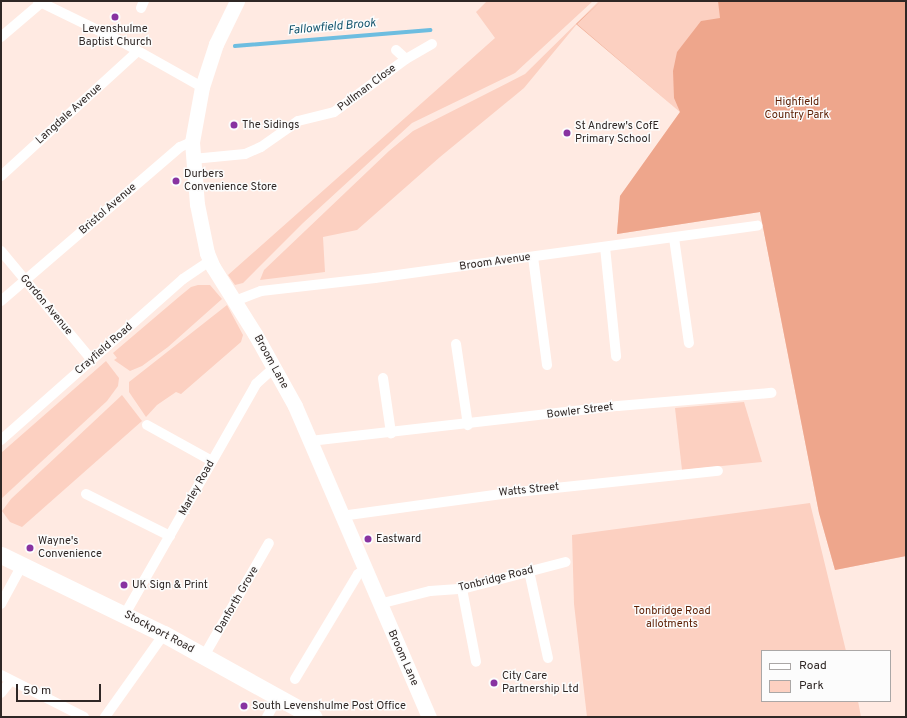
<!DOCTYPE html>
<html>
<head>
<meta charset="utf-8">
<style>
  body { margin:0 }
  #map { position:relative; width:907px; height:718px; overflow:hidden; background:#ffeae2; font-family:Overpass,sans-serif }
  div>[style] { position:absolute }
  .green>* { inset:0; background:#fcd0c1 }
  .forest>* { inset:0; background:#eea68c }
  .stream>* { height:3.5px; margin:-1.75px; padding:0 1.75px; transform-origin:1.75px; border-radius:1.75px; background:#6dbde0 }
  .minor>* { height:10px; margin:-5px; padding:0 5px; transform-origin:5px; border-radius:5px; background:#fff }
  .secondary>* { height:15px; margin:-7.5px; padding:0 7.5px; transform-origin:7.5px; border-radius:7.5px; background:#fff }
  .trunk>* { height:17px; margin:-8.5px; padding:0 8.5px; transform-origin:8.5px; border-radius:8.5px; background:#fff }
  .dots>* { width:11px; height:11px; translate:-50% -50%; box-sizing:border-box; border:2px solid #fcfcfc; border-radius:50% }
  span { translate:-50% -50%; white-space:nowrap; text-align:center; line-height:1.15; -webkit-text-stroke:3px #fcfcfc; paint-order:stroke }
  .poi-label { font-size:11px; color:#2f2725 }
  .left { translate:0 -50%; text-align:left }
  .street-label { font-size:11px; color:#2f2725 }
  .park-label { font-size:11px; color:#5c1e02 }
  .water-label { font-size:12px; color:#12536c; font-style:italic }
  .frame { position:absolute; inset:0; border:2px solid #2f2725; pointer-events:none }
  .legend { position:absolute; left:761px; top:650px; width:130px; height:52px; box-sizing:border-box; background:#fcfcfc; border:1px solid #aaa7a6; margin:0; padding:5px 7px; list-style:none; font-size:12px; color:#2f2725 }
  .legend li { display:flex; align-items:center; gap:8px; height:20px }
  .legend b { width:20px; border:1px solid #aaa7a6 }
  .scale { position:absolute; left:16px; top:684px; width:85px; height:18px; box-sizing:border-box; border:2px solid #2f2725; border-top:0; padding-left:5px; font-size:12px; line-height:14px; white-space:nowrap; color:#2f2725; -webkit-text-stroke:3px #fcfcfc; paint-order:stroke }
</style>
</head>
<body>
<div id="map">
  <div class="green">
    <i style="clip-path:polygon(487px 1px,593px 1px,515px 73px,412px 123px,303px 223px,243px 283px,235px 285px,228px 275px,495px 38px,476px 12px)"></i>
    <i style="clip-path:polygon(599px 1px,906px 1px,906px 556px,835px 570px,819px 513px,760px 212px,617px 234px,620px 196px,680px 112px,577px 24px,524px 88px,440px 157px,357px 230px,323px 237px,325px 272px,260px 280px,264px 270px,389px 151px,413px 131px,525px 74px)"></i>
    <i style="clip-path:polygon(198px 285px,210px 285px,222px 299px,168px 347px,142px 366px,130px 371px,114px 360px,117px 358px,113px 353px,180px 296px,191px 287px)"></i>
    <i style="clip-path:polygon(227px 305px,243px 335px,241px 342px,181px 394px,176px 392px,157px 405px,146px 417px,129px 392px,129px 382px)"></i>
    <i style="clip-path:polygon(106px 361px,119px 378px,118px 386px,107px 401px,1px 499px,1px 453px)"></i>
    <i style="clip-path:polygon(122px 395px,142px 421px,22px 527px,10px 522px,2px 511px,11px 499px)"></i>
    <i style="clip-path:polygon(744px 402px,762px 462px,682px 470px,675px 408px)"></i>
    <i style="clip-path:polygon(810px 503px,846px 651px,762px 651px,762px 701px,858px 701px,861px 717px,587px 717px,574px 604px,572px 535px)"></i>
  </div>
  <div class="forest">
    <i style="clip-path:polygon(601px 1px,577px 24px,680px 112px,674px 98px,673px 71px,677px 52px,701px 21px,720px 18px,718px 1px,906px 1px,906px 556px,835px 570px,819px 513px,760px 212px,617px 234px,620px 196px,680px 112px,576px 24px)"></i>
  </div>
  <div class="stream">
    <i style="left:235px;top:46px;width:196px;rotate:-4.7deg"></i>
  </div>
  <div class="minor">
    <i style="left:38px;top:1px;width:93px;rotate:26deg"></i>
    <i style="left:122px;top:42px;width:92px;rotate:29.4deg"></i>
    <i style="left:141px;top:8px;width:8px;rotate:-67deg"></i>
    <i style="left:1px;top:37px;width:52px;rotate:-40.4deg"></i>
    <i style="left:396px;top:50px;width:13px;rotate:42deg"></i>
    <i style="left:193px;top:159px;width:52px;rotate:-5.5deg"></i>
    <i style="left:245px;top:154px;width:17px;rotate:-24deg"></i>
    <i style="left:261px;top:147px;width:45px;rotate:-35.1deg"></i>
    <i style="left:298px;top:121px;width:37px;rotate:-14deg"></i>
    <i style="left:334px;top:112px;width:89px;rotate:-36.4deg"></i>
    <i style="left:406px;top:59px;width:30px;rotate:-30deg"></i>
    <i style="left:1px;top:176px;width:184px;rotate:-42.4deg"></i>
    <i style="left:674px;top:238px;width:106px;rotate:81.9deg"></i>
    <i style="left:605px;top:247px;width:110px;rotate:84.2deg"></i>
    <i style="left:1px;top:251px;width:141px;rotate:50.2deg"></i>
    <i style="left:533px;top:257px;width:109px;rotate:82.6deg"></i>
    <i style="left:1px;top:301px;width:236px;rotate:-40.7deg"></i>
    <i style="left:180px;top:147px;width:13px;rotate:-23deg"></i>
    <i style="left:235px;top:301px;width:28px;rotate:-21deg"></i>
    <i style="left:261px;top:291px;width:115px;rotate:-6.5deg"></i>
    <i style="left:375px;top:278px;width:386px;rotate:-7.8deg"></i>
    <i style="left:456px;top:344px;width:82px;rotate:81.6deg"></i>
    <i style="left:383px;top:378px;width:56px;rotate:81.7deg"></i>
    <i style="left:147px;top:425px;width:74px;rotate:29deg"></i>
    <i style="left:1px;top:440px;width:243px;rotate:-41.5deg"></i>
    <i style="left:183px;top:279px;width:32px;rotate:-34deg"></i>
    <i style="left:310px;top:441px;width:310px;rotate:-6.5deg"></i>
    <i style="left:618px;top:406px;width:154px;rotate:-4.9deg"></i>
    <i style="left:86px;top:494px;width:94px;rotate:26.6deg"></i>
    <i style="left:341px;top:516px;width:178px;rotate:-7.8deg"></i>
    <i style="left:517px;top:492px;width:202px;rotate:-6deg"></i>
    <i style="left:529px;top:571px;width:89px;rotate:77.7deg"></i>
    <i style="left:462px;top:589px;width:74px;rotate:79.1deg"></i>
    <i style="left:1px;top:604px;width:44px;rotate:-61.7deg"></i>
    <i style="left:379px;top:604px;width:53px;rotate:-14.3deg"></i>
    <i style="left:430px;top:591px;width:32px;rotate:-4deg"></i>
    <i style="left:462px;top:589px;width:107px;rotate:-14.6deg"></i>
    <i style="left:125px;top:614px;width:265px;rotate:-60.3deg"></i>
    <i style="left:256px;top:384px;width:25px;rotate:-42deg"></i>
    <i style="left:204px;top:656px;width:130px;rotate:-60.1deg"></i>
    <i style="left:1px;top:675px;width:93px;rotate:26.8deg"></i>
    <i style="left:295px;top:679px;width:122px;rotate:-59deg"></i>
    <i style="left:358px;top:574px;width:8px;rotate:-30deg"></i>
    <i style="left:1px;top:693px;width:16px;rotate:-52deg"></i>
    <i style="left:105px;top:717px;width:102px;rotate:-54.6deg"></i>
    <i style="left:267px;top:717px;width:24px;rotate:-62deg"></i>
  </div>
  <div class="secondary">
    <i style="left:237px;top:1px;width:48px;rotate:116deg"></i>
    <i style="left:216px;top:44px;width:45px;rotate:108deg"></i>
    <i style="left:202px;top:87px;width:56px;rotate:100.3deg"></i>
    <i style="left:192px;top:142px;width:62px;rotate:85.4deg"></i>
    <i style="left:197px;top:204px;width:50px;rotate:78.5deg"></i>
    <i style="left:207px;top:253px;width:15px;rotate:67deg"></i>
    <i style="left:213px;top:267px;width:79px;rotate:57.9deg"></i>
    <i style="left:255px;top:334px;width:82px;rotate:60.9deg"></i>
    <i style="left:295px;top:406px;width:339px;rotate:66.7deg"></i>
  </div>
  <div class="trunk">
    <i style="left:1px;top:555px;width:181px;rotate:25.9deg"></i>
    <i style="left:164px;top:634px;width:171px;rotate:29deg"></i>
  </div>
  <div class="dots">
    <i style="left:115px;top:17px;background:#8833a1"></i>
    <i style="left:234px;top:125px;background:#8833a1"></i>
    <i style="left:567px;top:133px;background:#8833a1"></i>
    <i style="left:176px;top:181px;background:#8833a1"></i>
    <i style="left:368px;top:539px;background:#8833a1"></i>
    <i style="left:30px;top:548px;background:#8833a1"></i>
    <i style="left:124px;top:585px;background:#8833a1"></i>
    <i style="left:494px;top:683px;background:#8833a1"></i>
    <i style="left:244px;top:706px;background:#8833a1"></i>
  </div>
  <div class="poi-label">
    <span style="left:115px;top:36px">Levenshulme<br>Baptist Church</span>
    <span class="left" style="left:242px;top:125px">The Sidings</span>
    <span class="left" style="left:575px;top:133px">St Andrew's CofE<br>Primary School</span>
    <span class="left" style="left:184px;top:181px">Durbers<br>Convenience Store</span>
    <span class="left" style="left:376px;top:539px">Eastward</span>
    <span class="left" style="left:38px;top:548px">Wayne's<br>Convenience</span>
    <span class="left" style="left:132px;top:585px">UK Sign &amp; Print</span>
    <span class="left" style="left:502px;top:683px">City Care<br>Partnership Ltd</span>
    <span class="left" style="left:252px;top:706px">South Levenshulme Post Office</span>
  </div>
  <div class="street-label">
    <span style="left:367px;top:88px;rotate:-37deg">Pullman Close</span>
    <span style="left:69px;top:114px;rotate:-42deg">Langdale Avenue</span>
    <span style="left:108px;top:209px;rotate:-41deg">Bristol Avenue</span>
    <span style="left:495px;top:262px;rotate:-8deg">Broom Avenue</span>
    <span style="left:46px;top:305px;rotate:50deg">Gordon Avenue</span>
    <span style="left:104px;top:349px;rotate:-41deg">Crayfield Road</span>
    <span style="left:271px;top:362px;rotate:61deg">Broom Lane</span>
    <span style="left:580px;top:411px;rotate:-7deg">Bowler Street</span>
    <span style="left:197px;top:488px;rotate:-61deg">Marley Road</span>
    <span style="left:529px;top:490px;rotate:-6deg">Watts Street</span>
    <span style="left:496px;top:579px;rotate:-14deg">Tonbridge Road</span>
    <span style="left:237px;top:600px;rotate:-60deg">Danforth Grove</span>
    <span style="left:159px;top:632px;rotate:28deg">Stockport Road</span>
    <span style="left:403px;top:658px;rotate:66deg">Broom Lane</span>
  </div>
  <div class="park-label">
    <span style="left:797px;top:109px">Highfield<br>Country Park</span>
    <span style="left:672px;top:618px">Tonbridge Road<br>allotments</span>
  </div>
  <div class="water-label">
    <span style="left:332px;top:28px;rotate:-5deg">Fallowfield Brook</span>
  </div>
  <div class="frame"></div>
  <ul class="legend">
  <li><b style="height:5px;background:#fff"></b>Road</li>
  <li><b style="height:11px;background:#fcd0c1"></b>Park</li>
  </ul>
  <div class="scale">50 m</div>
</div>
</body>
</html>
